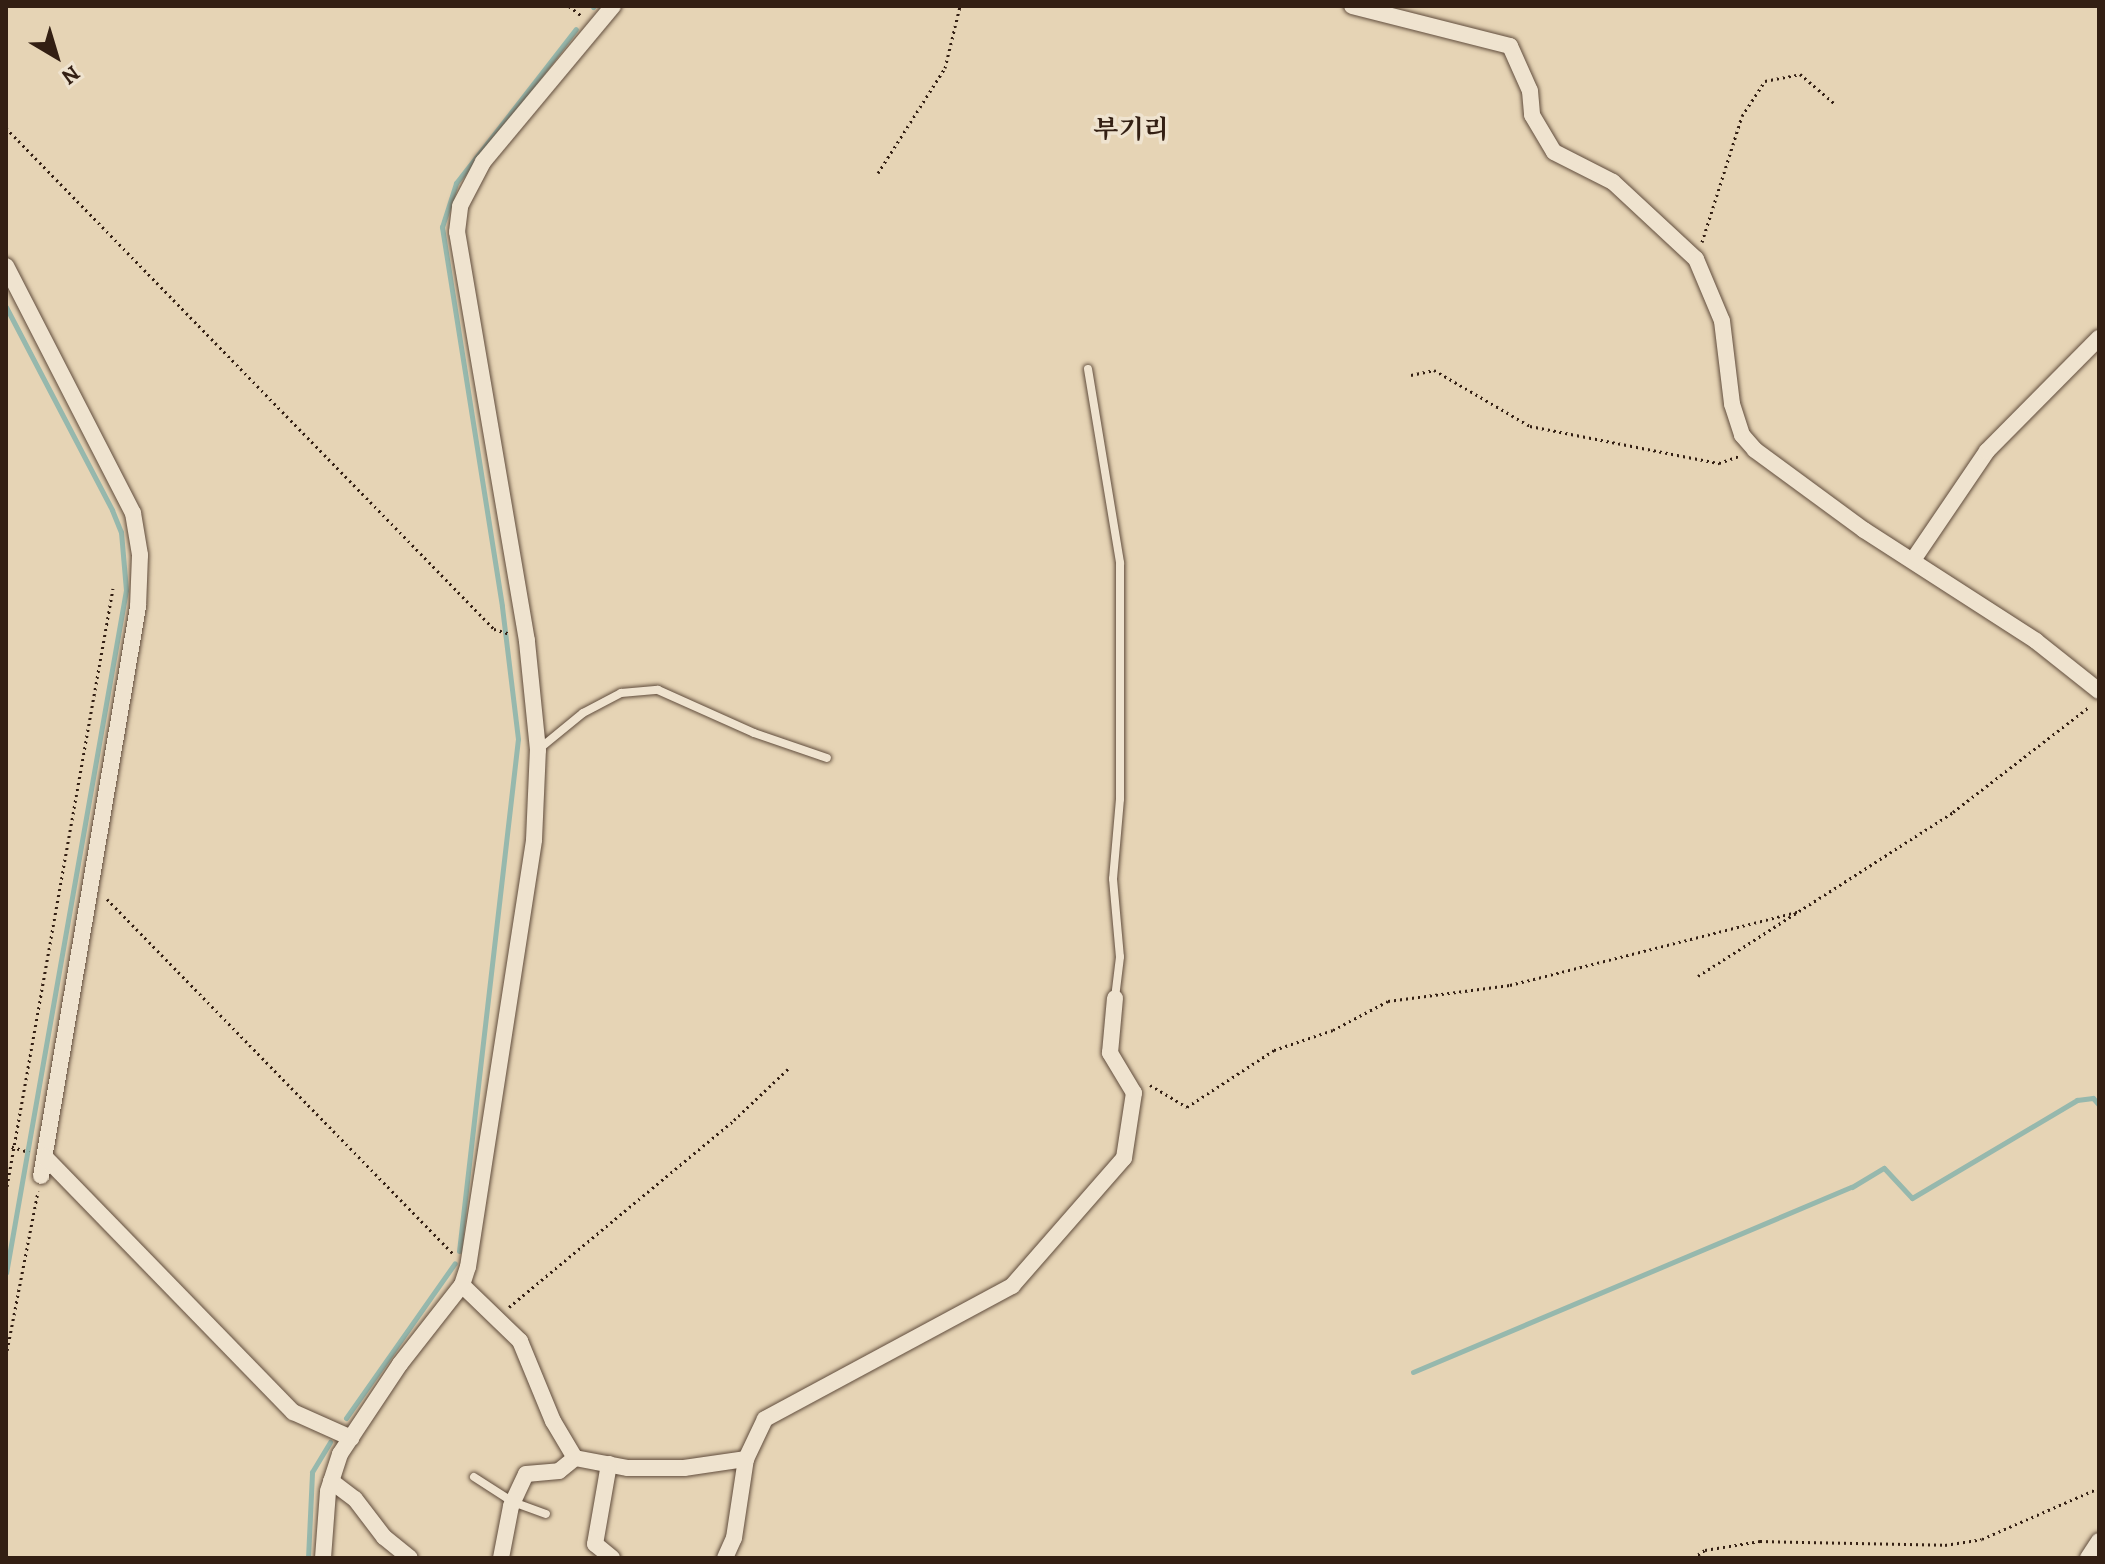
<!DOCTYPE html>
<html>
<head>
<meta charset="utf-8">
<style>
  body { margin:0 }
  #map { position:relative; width:2105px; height:1564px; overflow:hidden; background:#e6d4b5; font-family:Alegreya,"Noto Serif KR",serif }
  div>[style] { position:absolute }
  .stream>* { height:5px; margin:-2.5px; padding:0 2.5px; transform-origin:2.5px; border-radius:2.5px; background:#96b8ad }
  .path>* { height:3px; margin-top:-1.5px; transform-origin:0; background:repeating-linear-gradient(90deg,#331f13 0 2px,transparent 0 6px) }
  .roads { filter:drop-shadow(0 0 2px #604c3c) drop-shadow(0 0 2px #604c3c) }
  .service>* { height:8px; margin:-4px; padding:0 4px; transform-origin:4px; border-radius:4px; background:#efe3cf }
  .minor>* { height:16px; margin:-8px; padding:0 8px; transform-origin:8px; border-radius:8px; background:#efe3cf }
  span { translate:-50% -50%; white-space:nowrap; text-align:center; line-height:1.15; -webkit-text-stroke:7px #efe3cf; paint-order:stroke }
  .quarter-label { font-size:26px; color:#331f13; font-weight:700 }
  .frame { position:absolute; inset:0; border:8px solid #331f13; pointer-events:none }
  .north { position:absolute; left:16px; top:16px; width:80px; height:80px; -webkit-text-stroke:6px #efe3cf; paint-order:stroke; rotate:142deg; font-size:22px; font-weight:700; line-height:32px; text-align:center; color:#331f13 }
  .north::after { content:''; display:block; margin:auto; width:28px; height:36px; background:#331f13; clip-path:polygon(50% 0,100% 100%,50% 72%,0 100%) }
</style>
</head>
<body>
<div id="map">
  <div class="stream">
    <i style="left:593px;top:7px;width:1px;rotate:-45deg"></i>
    <i style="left:6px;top:307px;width:229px;rotate:62.4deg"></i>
    <i style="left:112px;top:510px;width:24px;rotate:68deg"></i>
    <i style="left:121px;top:532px;width:58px;rotate:85.1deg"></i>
    <i style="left:126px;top:590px;width:693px;rotate:99.96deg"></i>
    <i style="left:459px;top:1251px;width:515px;rotate:-83.43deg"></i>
    <i style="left:518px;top:739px;width:134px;rotate:-96.9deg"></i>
    <i style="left:502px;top:606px;width:384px;rotate:-99deg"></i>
    <i style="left:442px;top:227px;width:46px;rotate:-72.3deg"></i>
    <i style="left:456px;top:183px;width:195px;rotate:-52.1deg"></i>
    <i style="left:1413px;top:1372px;width:476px;rotate:-22.9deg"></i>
    <i style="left:1852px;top:1187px;width:37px;rotate:-31deg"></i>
    <i style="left:1884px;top:1168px;width:41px;rotate:47deg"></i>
    <i style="left:1912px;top:1198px;width:192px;rotate:-30.7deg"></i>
    <i style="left:2077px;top:1100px;width:16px;rotate:-7deg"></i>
    <i style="left:2093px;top:1098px;width:9px;rotate:49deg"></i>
    <i style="left:346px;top:1418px;width:189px;rotate:-54.9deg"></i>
    <i style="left:308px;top:1558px;width:86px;rotate:-87.3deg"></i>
    <i style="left:312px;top:1472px;width:35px;rotate:-59deg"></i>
  </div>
  <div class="path">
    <i style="left:569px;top:6px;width:16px;rotate:38deg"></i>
    <i style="left:6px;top:128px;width:699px;rotate:45.75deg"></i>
    <i style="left:494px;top:629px;width:17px;rotate:17deg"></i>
    <i style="left:878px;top:173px;width:125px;rotate:-57.5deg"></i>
    <i style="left:945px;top:68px;width:64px;rotate:-76.4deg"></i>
    <i style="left:1702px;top:242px;width:132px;rotate:-72.4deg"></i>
    <i style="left:1742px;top:116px;width:42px;rotate:-56.7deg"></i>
    <i style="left:1765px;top:81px;width:36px;rotate:-11deg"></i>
    <i style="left:1800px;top:74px;width:46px;rotate:40.6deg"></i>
    <i style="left:1411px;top:375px;width:24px;rotate:-12deg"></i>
    <i style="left:1434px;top:370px;width:111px;rotate:30.3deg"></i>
    <i style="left:1530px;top:426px;width:193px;rotate:11.1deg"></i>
    <i style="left:1719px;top:463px;width:21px;rotate:-19deg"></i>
    <i style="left:107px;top:899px;width:496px;rotate:45.7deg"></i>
    <i style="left:1698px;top:976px;width:303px;rotate:-32.7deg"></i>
    <i style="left:1953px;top:812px;width:172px;rotate:-37.7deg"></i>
    <i style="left:1150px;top:1085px;width:43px;rotate:30.7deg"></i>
    <i style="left:1187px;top:1107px;width:104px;rotate:-33.2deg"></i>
    <i style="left:1274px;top:1050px;width:62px;rotate:-18.7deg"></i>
    <i style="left:1333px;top:1030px;width:62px;rotate:-27.8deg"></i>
    <i style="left:1388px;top:1001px;width:123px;rotate:-7.5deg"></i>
    <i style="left:1510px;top:985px;width:299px;rotate:-14.3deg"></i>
    <i style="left:6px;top:1145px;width:24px;rotate:17deg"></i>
    <i style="left:6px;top:1192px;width:613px;rotate:-79.95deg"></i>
    <i style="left:509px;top:1307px;width:293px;rotate:-39.7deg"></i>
    <i style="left:734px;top:1120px;width:76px;rotate:-43.4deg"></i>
    <i style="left:6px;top:1356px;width:168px;rotate:-79deg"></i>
    <i style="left:1693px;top:1558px;width:14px;rotate:-34deg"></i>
    <i style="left:1705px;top:1550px;width:56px;rotate:-9.3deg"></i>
    <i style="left:1760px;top:1541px;width:185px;rotate:1.2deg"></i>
    <i style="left:1945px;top:1545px;width:37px;rotate:-9deg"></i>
    <i style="left:1982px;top:1539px;width:128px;rotate:-23.6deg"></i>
  </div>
  <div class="roads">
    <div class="service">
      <i style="left:1088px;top:369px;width:197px;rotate:80.6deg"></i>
      <i style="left:1120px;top:563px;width:236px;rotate:90deg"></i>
      <i style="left:1120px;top:799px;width:80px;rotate:95deg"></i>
      <i style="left:1113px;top:879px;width:78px;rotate:84.9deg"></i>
      <i style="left:1120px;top:957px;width:41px;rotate:97deg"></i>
      <i style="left:539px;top:749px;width:57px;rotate:-39.3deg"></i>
      <i style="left:583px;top:713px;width:43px;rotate:-27.8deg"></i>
      <i style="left:621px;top:693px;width:37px;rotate:-5deg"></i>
      <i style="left:658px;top:690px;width:105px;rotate:24.1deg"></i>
      <i style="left:754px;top:733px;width:77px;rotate:18.9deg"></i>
      <i style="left:474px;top:1477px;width:46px;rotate:32.7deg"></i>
      <i style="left:513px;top:1502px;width:35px;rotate:20deg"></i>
    </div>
    <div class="minor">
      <i style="left:1352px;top:6px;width:163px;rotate:14.2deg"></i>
      <i style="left:1510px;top:46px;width:49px;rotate:66deg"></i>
      <i style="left:1530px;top:91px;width:24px;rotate:85deg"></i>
      <i style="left:1532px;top:115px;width:43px;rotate:59.3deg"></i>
      <i style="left:1554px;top:152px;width:66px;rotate:27deg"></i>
      <i style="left:1613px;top:182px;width:113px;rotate:42.9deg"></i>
      <i style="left:1696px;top:259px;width:67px;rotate:67.2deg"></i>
      <i style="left:1722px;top:321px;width:84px;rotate:83.1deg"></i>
      <i style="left:1732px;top:404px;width:33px;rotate:72deg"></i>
      <i style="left:1742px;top:435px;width:20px;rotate:49deg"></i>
      <i style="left:1755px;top:450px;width:135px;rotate:36.3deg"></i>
      <i style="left:1864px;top:530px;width:205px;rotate:32.8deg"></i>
      <i style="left:2036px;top:641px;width:80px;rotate:38.4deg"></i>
      <i style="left:6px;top:266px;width:278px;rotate:62.8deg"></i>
      <i style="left:133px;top:513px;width:43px;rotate:80.5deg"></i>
      <i style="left:140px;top:555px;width:52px;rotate:92.2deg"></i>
      <i style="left:138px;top:607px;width:577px;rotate:99.67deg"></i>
      <i style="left:1913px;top:560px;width:132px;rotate:-55.8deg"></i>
      <i style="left:1987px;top:451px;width:159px;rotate:-45.3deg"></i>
      <i style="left:45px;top:1157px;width:356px;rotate:45.8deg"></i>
      <i style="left:293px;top:1412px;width:64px;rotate:24.1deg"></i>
      <i style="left:462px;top:1285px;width:81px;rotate:44deg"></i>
      <i style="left:520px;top:1341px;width:87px;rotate:67.6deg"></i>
      <i style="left:553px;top:1421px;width:43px;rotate:59.3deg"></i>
      <i style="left:575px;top:1458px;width:54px;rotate:10.7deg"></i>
      <i style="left:628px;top:1468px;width:56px"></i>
      <i style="left:684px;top:1468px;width:63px;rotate:-8.3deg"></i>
      <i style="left:609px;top:1464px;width:81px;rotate:99.9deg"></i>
      <i style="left:595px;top:1544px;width:22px;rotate:39deg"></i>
      <i style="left:331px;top:1481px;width:30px;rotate:37deg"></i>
      <i style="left:355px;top:1499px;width:48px;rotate:52.7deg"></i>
      <i style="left:384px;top:1537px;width:33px;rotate:39deg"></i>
      <i style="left:323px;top:1558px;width:67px;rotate:-85.7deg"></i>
      <i style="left:328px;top:1491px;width:39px;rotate:-72deg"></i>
      <i style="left:340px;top:1454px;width:108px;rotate:-56.3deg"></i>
      <i style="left:400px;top:1364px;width:100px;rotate:-51.9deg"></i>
      <i style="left:462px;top:1285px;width:19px;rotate:-72deg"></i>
      <i style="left:468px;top:1267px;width:432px;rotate:-81.2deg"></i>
      <i style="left:534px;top:840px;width:90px;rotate:-87.5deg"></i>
      <i style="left:538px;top:750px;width:110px;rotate:-95.8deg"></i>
      <i style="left:527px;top:641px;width:415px;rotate:-99.7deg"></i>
      <i style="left:457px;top:232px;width:26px;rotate:-83deg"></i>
      <i style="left:460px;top:206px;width:50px;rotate:-62.4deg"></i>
      <i style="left:483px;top:162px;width:203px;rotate:-50.2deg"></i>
      <i style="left:501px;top:1558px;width:53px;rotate:-79.1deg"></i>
      <i style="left:511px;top:1506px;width:35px;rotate:-65deg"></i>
      <i style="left:526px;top:1474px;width:33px;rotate:-5deg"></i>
      <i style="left:559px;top:1471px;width:21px;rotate:-39deg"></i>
      <i style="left:725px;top:1558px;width:22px;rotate:-66deg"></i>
      <i style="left:734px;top:1538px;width:80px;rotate:-81.4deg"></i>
      <i style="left:746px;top:1459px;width:44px;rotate:-64.6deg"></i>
      <i style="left:765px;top:1419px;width:281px;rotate:-28.3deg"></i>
      <i style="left:1012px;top:1286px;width:170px;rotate:-48.8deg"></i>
      <i style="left:1124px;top:1158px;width:66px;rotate:-81.3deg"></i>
      <i style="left:1134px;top:1093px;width:47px;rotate:-121deg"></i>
      <i style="left:1110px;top:1053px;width:55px;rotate:-84.8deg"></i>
      <i style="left:2088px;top:1558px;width:20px;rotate:-57deg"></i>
    </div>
  </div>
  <div class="quarter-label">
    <span style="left:1131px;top:130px">부기리</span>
  </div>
  <div class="frame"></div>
  <div class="north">N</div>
</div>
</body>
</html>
